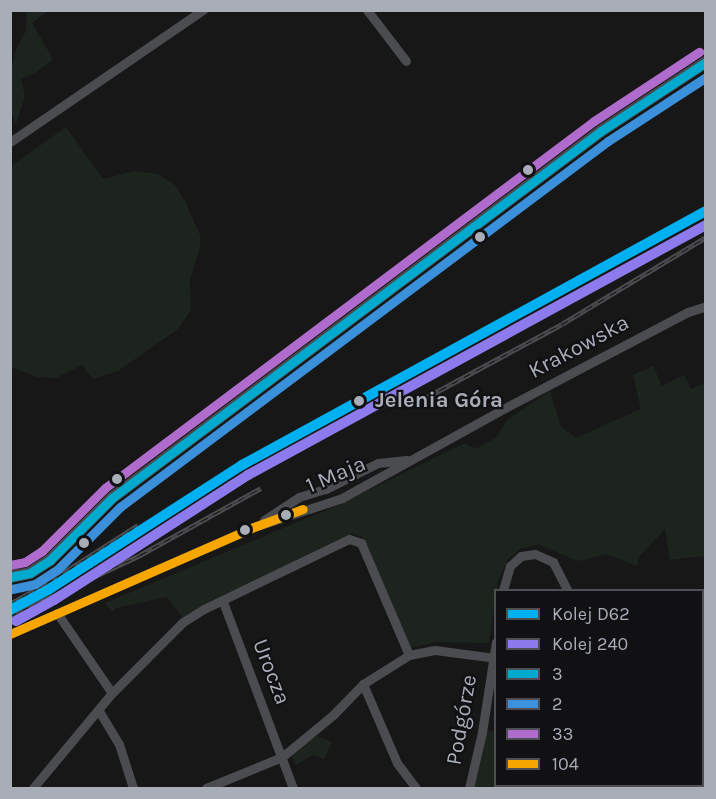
<!DOCTYPE html>
<html>
<head>
<meta charset="utf-8">
<style>
  body { margin:0 }
  #map { position:relative; width:716px; height:799px; overflow:hidden; background:#171717; font-family:Karla,sans-serif }
  div>[style] { position:absolute }
  .green>* { inset:0; background:#1d241e; transform-origin:0 0 }
  .street>* { height:9px; margin:-4.5px; padding:0 4.5px; transform-origin:4.5px; border-radius:4.5px; background:#4b4c50 }
  .secondary>* { height:12px; margin:-6px; padding:0 6px; transform-origin:6px; border-radius:6px; background:#4a4a4e }
  .rail>* { height:4.5px; margin-top:-2.25px; transform-origin:0; background:repeating-linear-gradient(90deg,#111113 0 7px,#4b4c4f 0 14px); box-sizing:border-box; border-block:2px solid #4b4c4f }
  .bus-1>* { height:9px; margin:-4.5px; padding:0 4.5px; transform-origin:4.5px; border-radius:4.5px; background:#00a9ce }
  .bus-2>* { height:9px; margin:-4.5px; padding:0 4.5px; transform-origin:4.5px; border-radius:4.5px; background:#3a90db }
  .bus-3>* { height:9px; margin:-4.5px; padding:0 4.5px; transform-origin:4.5px; border-radius:4.5px; background:#b06ccc }
  .bus-4>* { height:9px; margin:-4.5px; padding:0 4.5px; transform-origin:4.5px; border-radius:4.5px; background:#f7a600 }
  .rail-1>* { height:10px; margin:-5px; padding:0 5px; transform-origin:5px; border-radius:5px; background:#00b0f0 }
  .rail-2>* { height:10px; margin:-5px; padding:0 5px; transform-origin:5px; border-radius:5px; background:#8d7bed }
  .dots>* { width:16px; height:16px; translate:-50% -50%; box-sizing:border-box; border:3px solid #111113; border-radius:50% }
  span { translate:-50% -50%; white-space:nowrap; text-align:center; line-height:1.15; -webkit-text-stroke:4.5px #111113; paint-order:stroke }
  .street-label { font-size:22px; color:#a8adb8 }
  .stop-label { font-size:22px; color:#a8adb8; font-weight:700 }
  .left { translate:0 -50%; text-align:left }
  .frame { position:absolute; inset:0; border:12px solid #a8adb8; pointer-events:none }
  .legend { position:absolute; left:494px; top:589px; width:210px; height:198px; box-sizing:border-box; background:#111113; border:2px solid #4d4f55; margin:0; padding:8px 10px; list-style:none; font-size:18px; color:#a8adb8 }
  .legend li { display:flex; align-items:center; gap:12px; height:30px }
  .legend b { width:30px; border:2px solid #4d4f55 }
</style>
</head>
<body>
<div id="map">
  <div class="green">
    <i style="clip-path:polygon(27px 11px,48px 11px,32px 23px,53px 59px,35px 73px,21px 79px,25px 96px,16px 124px,11px 112px,11px 70px,17px 47px,26px 31px)"></i>
    <i style="clip-path:polygon(66px 127px,103px 179px,134px 171px,158px 174px,175px 185px,186px 203px,200px 235px,200px 247px,190px 280px,191px 310px,178px 329px,118px 371px,93px 379px,82px 365px,56px 378px,37px 377px,11px 367px,11px 166px)"></i>
    <i style="clip-path:polygon(653px 366px,662px 386px,684px 375px,691px 389px,705px 383px,705px 565px,705px 556px,670px 560px,665px 529px,639px 557px,637px 566px,606px 554px,580px 561px,570px 558px,538px 544px,520px 549px,508px 559px,498px 581px,489px 643px,435px 642px,411px 648px,362px 537px,353px 533px,183px 618px,167px 597px,116px 608px,112px 612px,105px 603px,336px 506px,465px 443px,475px 449px,496px 438px,507px 420px,550px 391px,561px 427px,576px 438px,641px 409px,633px 375px)"></i>
    <i style="left:705px;top:604px;width:163px;height:3px;rotate:90deg"></i>
    <i style="clip-path:polygon(495px 730px,496px 786px,593px 786px,594px 788px,469px 788px,482px 732px)"></i>
    <i style="clip-path:polygon(315px 735px,332px 742px,324px 759px,313px 755px,296px 765px,291px 755px)"></i>
  </div>
  <div class="street">
    <i style="left:367px;top:10px;width:64px;rotate:52.6deg"></i>
    <i style="left:10px;top:142px;width:234px;rotate:-34.4deg"></i>
    <i style="left:264px;top:520px;width:42px;rotate:-33.3deg"></i>
    <i style="left:299px;top:497px;width:28px;rotate:-17deg"></i>
    <i style="left:326px;top:489px;width:58px;rotate:-26.6deg"></i>
    <i style="left:378px;top:463px;width:29px;rotate:-6deg"></i>
    <i style="left:503px;top:590px;width:25px;rotate:-74deg"></i>
    <i style="left:510px;top:566px;width:15px;rotate:-42deg"></i>
    <i style="left:521px;top:556px;width:14px;rotate:-8deg"></i>
    <i style="left:535px;top:554px;width:20px;rotate:24deg"></i>
    <i style="left:553px;top:562px;width:31px;rotate:63deg"></i>
    <i style="left:223px;top:602px;width:199px;rotate:69.4deg"></i>
    <i style="left:702px;top:605px;width:4px;rotate:-14deg"></i>
    <i style="left:57px;top:613px;width:97px;rotate:55.5deg"></i>
    <i style="left:10px;top:634px;width:263px;rotate:-23.7deg"></i>
    <i style="left:251px;top:528px;width:96px;rotate:-18.2deg"></i>
    <i style="left:342px;top:498px;width:186px;rotate:-28.9deg"></i>
    <i style="left:505px;top:408px;width:207px;rotate:-27.7deg"></i>
    <i style="left:688px;top:312px;width:19px;rotate:-18deg"></i>
    <i style="left:363px;top:684px;width:86px;rotate:66.7deg"></i>
    <i style="left:397px;top:763px;width:31px;rotate:53deg"></i>
    <i style="left:99px;top:711px;width:39px;rotate:59deg"></i>
    <i style="left:119px;top:744px;width:46px;rotate:72.3deg"></i>
    <i style="left:652px;top:786px;width:2px;rotate:63deg"></i>
    <i style="left:33px;top:788px;width:124px;rotate:-50.3deg"></i>
    <i style="left:112px;top:693px;width:100px;rotate:-45deg"></i>
    <i style="left:183px;top:622px;width:25px;rotate:-32deg"></i>
    <i style="left:204px;top:609px;width:161px;rotate:-25.8deg"></i>
    <i style="left:349px;top:539px;width:13px;rotate:18deg"></i>
    <i style="left:361px;top:543px;width:122px;rotate:66.8deg"></i>
    <i style="left:206px;top:788px;width:82px;rotate:-22.2deg"></i>
    <i style="left:282px;top:757px;width:66px;rotate:-39.5deg"></i>
    <i style="left:333px;top:715px;width:43px;rotate:-45.9deg"></i>
    <i style="left:363px;top:684px;width:54px;rotate:-32.2deg"></i>
    <i style="left:409px;top:655px;width:26px;rotate:-11deg"></i>
    <i style="left:435px;top:650px;width:62px;rotate:7.5deg"></i>
    <i style="left:469px;top:788px;width:57px;rotate:-76.9deg"></i>
    <i style="left:482px;top:732px;width:91px;rotate:-81.2deg"></i>
  </div>
  <div class="secondary">
    <i style="left:10px;top:577px;width:20px;rotate:-11deg"></i>
    <i style="left:30px;top:573px;width:24px;rotate:-33deg"></i>
    <i style="left:50px;top:560px;width:88px;rotate:-45deg"></i>
    <i style="left:112px;top:498px;width:611px;rotate:-36.89deg"></i>
    <i style="left:601px;top:131px;width:126px;rotate:-33.3deg"></i>
  </div>
  <div class="rail">
    <i style="left:427px;top:397px;width:153px;rotate:-28.4deg"></i>
    <i style="left:562px;top:324px;width:168px;rotate:-31.1deg"></i>
    <i style="left:10px;top:604px;width:54px;rotate:-29.9deg"></i>
    <i style="left:57px;top:577px;width:96px;rotate:-32.7deg"></i>
    <i style="left:10px;top:616px;width:144px;rotate:-25.1deg"></i>
    <i style="left:140px;top:555px;width:138px;rotate:-29deg"></i>
  </div>
  <div class="bus-1">
    <i style="left:10px;top:577px;width:20px;rotate:-11deg"></i>
    <i style="left:30px;top:573px;width:24px;rotate:-33deg"></i>
    <i style="left:50px;top:560px;width:88px;rotate:-45deg"></i>
    <i style="left:112px;top:498px;width:611px;rotate:-36.89deg"></i>
    <i style="left:601px;top:131px;width:126px;rotate:-33.3deg"></i>
  </div>
  <div class="bus-2">
    <i style="left:12px;top:589px;width:24px;rotate:-12deg"></i>
    <i style="left:35px;top:584px;width:27px;rotate:-33deg"></i>
    <i style="left:58px;top:569px;width:88px;rotate:-45deg"></i>
    <i style="left:120px;top:507px;width:610px;rotate:-36.87deg"></i>
    <i style="left:608px;top:141px;width:117px;rotate:-33.1deg"></i>
  </div>
  <div class="bus-3">
    <i style="left:10px;top:565px;width:15px;rotate:-11deg"></i>
    <i style="left:25px;top:562px;width:20px;rotate:-33deg"></i>
    <i style="left:42px;top:551px;width:89px;rotate:-45deg"></i>
    <i style="left:105px;top:488px;width:611px;rotate:-36.89deg"></i>
    <i style="left:594px;top:121px;width:126px;rotate:-33.3deg"></i>
  </div>
  <div class="bus-4">
    <i style="left:10px;top:634px;width:263px;rotate:-23.7deg"></i>
    <i style="left:251px;top:528px;width:55px;rotate:-20.1deg"></i>
  </div>
  <div class="rail-1">
    <i style="left:10px;top:610px;width:43px;rotate:-27.8deg"></i>
    <i style="left:48px;top:590px;width:231px;rotate:-32.8deg"></i>
    <i style="left:242px;top:465px;width:529px;rotate:-28.7deg"></i>
  </div>
  <div class="rail-2">
    <i style="left:16px;top:621px;width:43px;rotate:-28.9deg"></i>
    <i style="left:54px;top:600px;width:231px;rotate:-32.8deg"></i>
    <i style="left:248px;top:475px;width:522px;rotate:-28.63deg"></i>
  </div>
  <div class="dots">
    <i style="left:528px;top:170px;background:#a8adb8"></i>
    <i style="left:480px;top:237px;background:#a8adb8"></i>
    <i style="left:359px;top:401px;background:#a8adb8"></i>
    <i style="left:117px;top:479px;background:#a8adb8"></i>
    <i style="left:286px;top:515px;background:#a8adb8"></i>
    <i style="left:245px;top:530px;background:#a8adb8"></i>
    <i style="left:84px;top:543px;background:#a8adb8"></i>
  </div>
  <div class="street-label">
    <span style="left:579px;top:347px;rotate:-28deg">Krakowska</span>
    <span style="left:336px;top:475px;rotate:-23deg">1 Maja</span>
    <span style="left:271px;top:672px;rotate:69deg">Urocza</span>
    <span style="left:462px;top:720px;rotate:-80deg">Podgórze</span>
  </div>
  <div class="stop-label">
    <span class="left" style="left:375px;top:401px">Jelenia Góra</span>
  </div>
  <div class="frame"></div>
  <ul class="legend">
  <li><b style="height:8px;background:#00b0f0"></b>Kolej D62</li>
  <li><b style="height:8px;background:#8d7bed"></b>Kolej 240</li>
  <li><b style="height:8px;background:#00a9ce"></b>3</li>
  <li><b style="height:8px;background:#3a90db"></b>2</li>
  <li><b style="height:8px;background:#b06ccc"></b>33</li>
  <li><b style="height:8px;background:#f7a600"></b>104</li>
  </ul>
</div>
</body>
</html>
